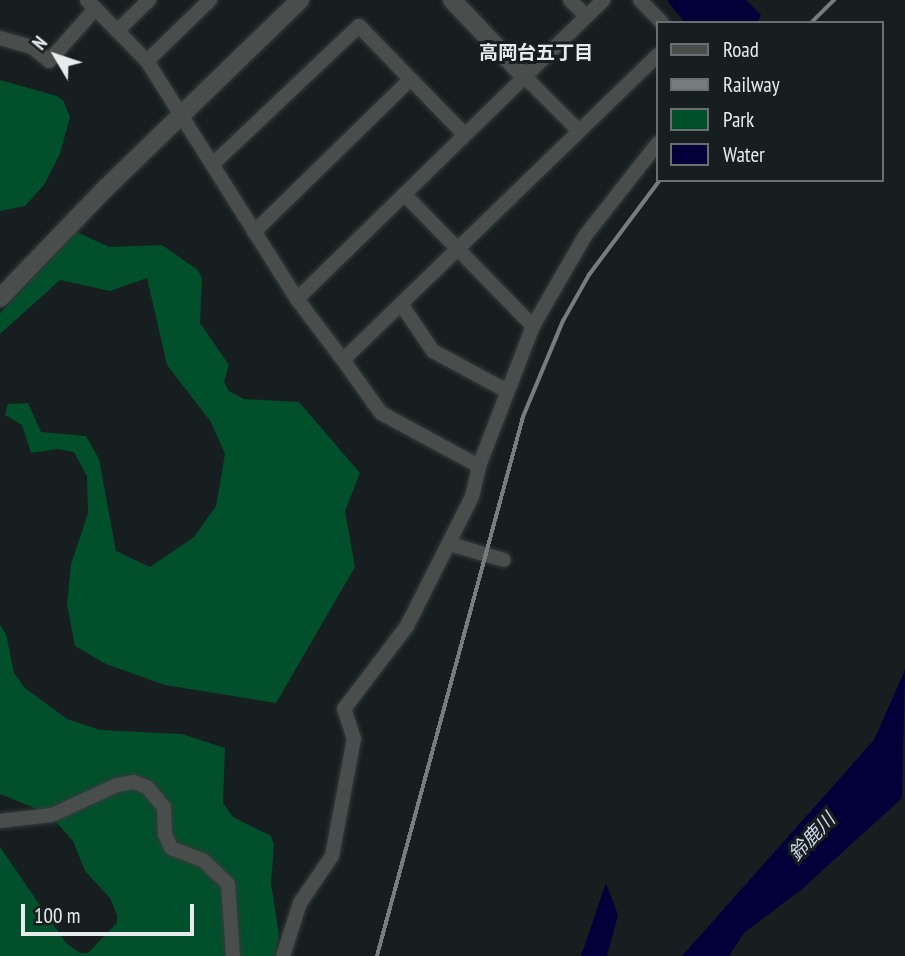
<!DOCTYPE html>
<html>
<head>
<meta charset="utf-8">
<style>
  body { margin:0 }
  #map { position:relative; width:905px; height:956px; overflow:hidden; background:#171e1f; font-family:"PT Sans Narrow","Noto Sans JP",sans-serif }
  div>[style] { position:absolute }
  .green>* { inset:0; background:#01502b }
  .water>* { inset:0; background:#010038 }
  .roads { filter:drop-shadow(0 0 2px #343b3c) drop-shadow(0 0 2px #343b3c) }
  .minor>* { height:14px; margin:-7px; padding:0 7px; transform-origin:7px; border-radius:7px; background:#494d4c }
  .tertiary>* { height:18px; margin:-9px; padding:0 9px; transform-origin:9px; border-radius:9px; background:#494d4c }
  .rail>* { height:3.5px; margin:-1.75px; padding:0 1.75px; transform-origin:1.75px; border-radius:1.75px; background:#777d7d }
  span { translate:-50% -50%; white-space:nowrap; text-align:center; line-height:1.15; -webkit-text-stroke:6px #171e1f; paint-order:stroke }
  .neighbourhood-label { font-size:19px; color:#e6ebeb; font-weight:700 }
  .water-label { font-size:19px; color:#d0daed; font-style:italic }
  .legend { position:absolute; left:656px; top:21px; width:228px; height:161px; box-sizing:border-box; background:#171e1f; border:2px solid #6a7071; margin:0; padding:9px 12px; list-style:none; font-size:21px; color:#e6ebeb }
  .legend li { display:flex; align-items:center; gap:14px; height:35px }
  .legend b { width:35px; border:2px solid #6a7071 }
  .north { position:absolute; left:21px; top:21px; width:70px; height:70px; -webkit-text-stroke:5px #171e1f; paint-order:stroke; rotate:309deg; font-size:19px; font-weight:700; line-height:28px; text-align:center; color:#e6ebeb }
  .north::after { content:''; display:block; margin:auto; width:24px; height:32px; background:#e6ebeb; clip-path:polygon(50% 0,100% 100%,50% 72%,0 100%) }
  .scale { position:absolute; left:21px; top:904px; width:173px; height:32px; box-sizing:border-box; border:4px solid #e6ebeb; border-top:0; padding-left:9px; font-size:21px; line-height:24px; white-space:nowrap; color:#e6ebeb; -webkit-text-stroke:5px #171e1f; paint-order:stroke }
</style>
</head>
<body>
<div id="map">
  <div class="green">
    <i style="clip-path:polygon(0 80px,57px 96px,63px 100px,70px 117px,60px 154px,44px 185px,25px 206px,0 211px)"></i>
    <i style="clip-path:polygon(77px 232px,109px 247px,162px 245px,198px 270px,202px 278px,200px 323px,229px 365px,224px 382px,229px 391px,244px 399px,299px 402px,360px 473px,345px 511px,355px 567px,276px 703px,165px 685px,106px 664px,75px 646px,67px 604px,71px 564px,88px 513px,87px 476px,74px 452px,57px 449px,31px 453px,22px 425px,5px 415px,8px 404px,28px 403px,41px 432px,86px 436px,99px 459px,116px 551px,150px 567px,194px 537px,216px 506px,225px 454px,211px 422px,167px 365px,147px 278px,110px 291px,60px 280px,0 334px,0 313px)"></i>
    <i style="clip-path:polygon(0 625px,6px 634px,14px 673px,25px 688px,67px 719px,100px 730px,182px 734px,225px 748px,223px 803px,233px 817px,271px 836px,274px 845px,271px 883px,279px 935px,275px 956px,0 956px,0 847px,66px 943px,80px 953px,88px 953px,117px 923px,117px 915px,110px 898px,85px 871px,73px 841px,49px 814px,0 794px)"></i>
  </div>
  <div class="water">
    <i style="clip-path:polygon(667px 0,746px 0,761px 15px,757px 23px,685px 23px)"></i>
    <i style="clip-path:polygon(905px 670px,902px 798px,802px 889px,744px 933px,729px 956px,682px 956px,874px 740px)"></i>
    <i style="clip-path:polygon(606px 883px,618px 915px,607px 956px,581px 956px)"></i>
  </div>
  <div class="roads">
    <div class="minor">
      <i style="left:87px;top:0;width:86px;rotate:45.5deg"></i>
      <i style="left:147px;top:61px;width:281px;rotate:57.8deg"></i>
      <i style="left:297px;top:299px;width:76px;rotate:53deg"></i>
      <i style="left:343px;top:360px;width:438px;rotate:-44.1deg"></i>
      <i style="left:570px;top:0;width:23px;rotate:45deg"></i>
      <i style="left:640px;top:0;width:32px;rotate:46deg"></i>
      <i style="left:117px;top:31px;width:45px;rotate:-44.1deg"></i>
      <i style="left:0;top:38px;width:33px;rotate:16deg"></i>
      <i style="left:32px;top:47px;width:22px;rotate:39deg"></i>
      <i style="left:49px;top:61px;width:69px;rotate:-48.5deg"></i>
      <i style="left:147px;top:61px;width:88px;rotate:-44.1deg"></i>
      <i style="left:524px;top:76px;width:78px;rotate:45deg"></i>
      <i style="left:213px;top:164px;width:201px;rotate:-43.4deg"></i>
      <i style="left:359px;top:26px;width:151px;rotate:45.8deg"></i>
      <i style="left:404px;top:194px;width:185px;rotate:45.7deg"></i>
      <i style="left:533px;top:326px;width:104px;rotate:-60deg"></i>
      <i style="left:585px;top:236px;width:118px;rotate:-51.9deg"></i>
      <i style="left:254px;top:232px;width:219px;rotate:-44.3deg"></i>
      <i style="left:297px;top:299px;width:428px;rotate:-44.3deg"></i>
      <i style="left:401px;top:304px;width:57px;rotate:55.8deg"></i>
      <i style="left:433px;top:351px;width:82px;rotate:28.4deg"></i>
      <i style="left:343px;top:360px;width:65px;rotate:54.4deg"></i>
      <i style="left:381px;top:413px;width:111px;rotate:28.4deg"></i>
      <i style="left:479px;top:466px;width:150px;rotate:-68.9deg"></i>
      <i style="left:450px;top:544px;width:56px;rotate:16.5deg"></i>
      <i style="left:0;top:821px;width:52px;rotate:-6.6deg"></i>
      <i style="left:52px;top:815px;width:72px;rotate:-24.8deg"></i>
      <i style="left:117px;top:785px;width:17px;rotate:-10deg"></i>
      <i style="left:134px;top:782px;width:14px;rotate:21deg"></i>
      <i style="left:147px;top:787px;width:26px;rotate:50deg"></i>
      <i style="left:164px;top:807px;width:27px;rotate:88deg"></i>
      <i style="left:165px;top:834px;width:15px;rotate:67deg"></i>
      <i style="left:171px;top:848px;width:34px;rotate:21deg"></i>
      <i style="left:203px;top:860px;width:35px;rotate:44deg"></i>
      <i style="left:228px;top:884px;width:72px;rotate:86deg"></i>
      <i style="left:283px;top:956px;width:56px;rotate:-72.2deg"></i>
      <i style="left:300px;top:903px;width:57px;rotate:-55.8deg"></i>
      <i style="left:332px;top:856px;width:119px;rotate:-79.4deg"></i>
      <i style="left:354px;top:739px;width:32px;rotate:-108deg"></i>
      <i style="left:344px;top:709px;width:104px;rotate:-52.8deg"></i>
      <i style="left:407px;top:626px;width:144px;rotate:-63.3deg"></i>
      <i style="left:472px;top:497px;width:32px;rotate:-77deg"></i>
    </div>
    <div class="tertiary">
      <i style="left:452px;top:0;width:105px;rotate:46.5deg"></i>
      <i style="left:0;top:298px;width:154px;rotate:-46.1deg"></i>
      <i style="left:107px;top:187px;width:269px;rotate:-44.1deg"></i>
    </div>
  </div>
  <div class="rail">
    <i style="left:811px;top:23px;width:33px;rotate:-45deg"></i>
    <i style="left:377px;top:956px;width:558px;rotate:-74.84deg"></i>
    <i style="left:523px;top:417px;width:104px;rotate:-67.4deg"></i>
    <i style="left:563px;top:321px;width:53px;rotate:-60.5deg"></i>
    <i style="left:589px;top:275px;width:119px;rotate:-53.2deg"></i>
  </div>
  <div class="neighbourhood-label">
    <span style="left:536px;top:53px">高岡台五丁目</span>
  </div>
  <div class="water-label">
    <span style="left:812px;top:837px;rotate:-47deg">鈴鹿川</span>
  </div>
  <ul class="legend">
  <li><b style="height:9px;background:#494d4c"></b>Road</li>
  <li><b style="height:9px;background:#777d7d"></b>Railway</li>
  <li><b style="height:19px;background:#01502b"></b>Park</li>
  <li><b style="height:19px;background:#010038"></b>Water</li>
  </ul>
  <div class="north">N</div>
  <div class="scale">100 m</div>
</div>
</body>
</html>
